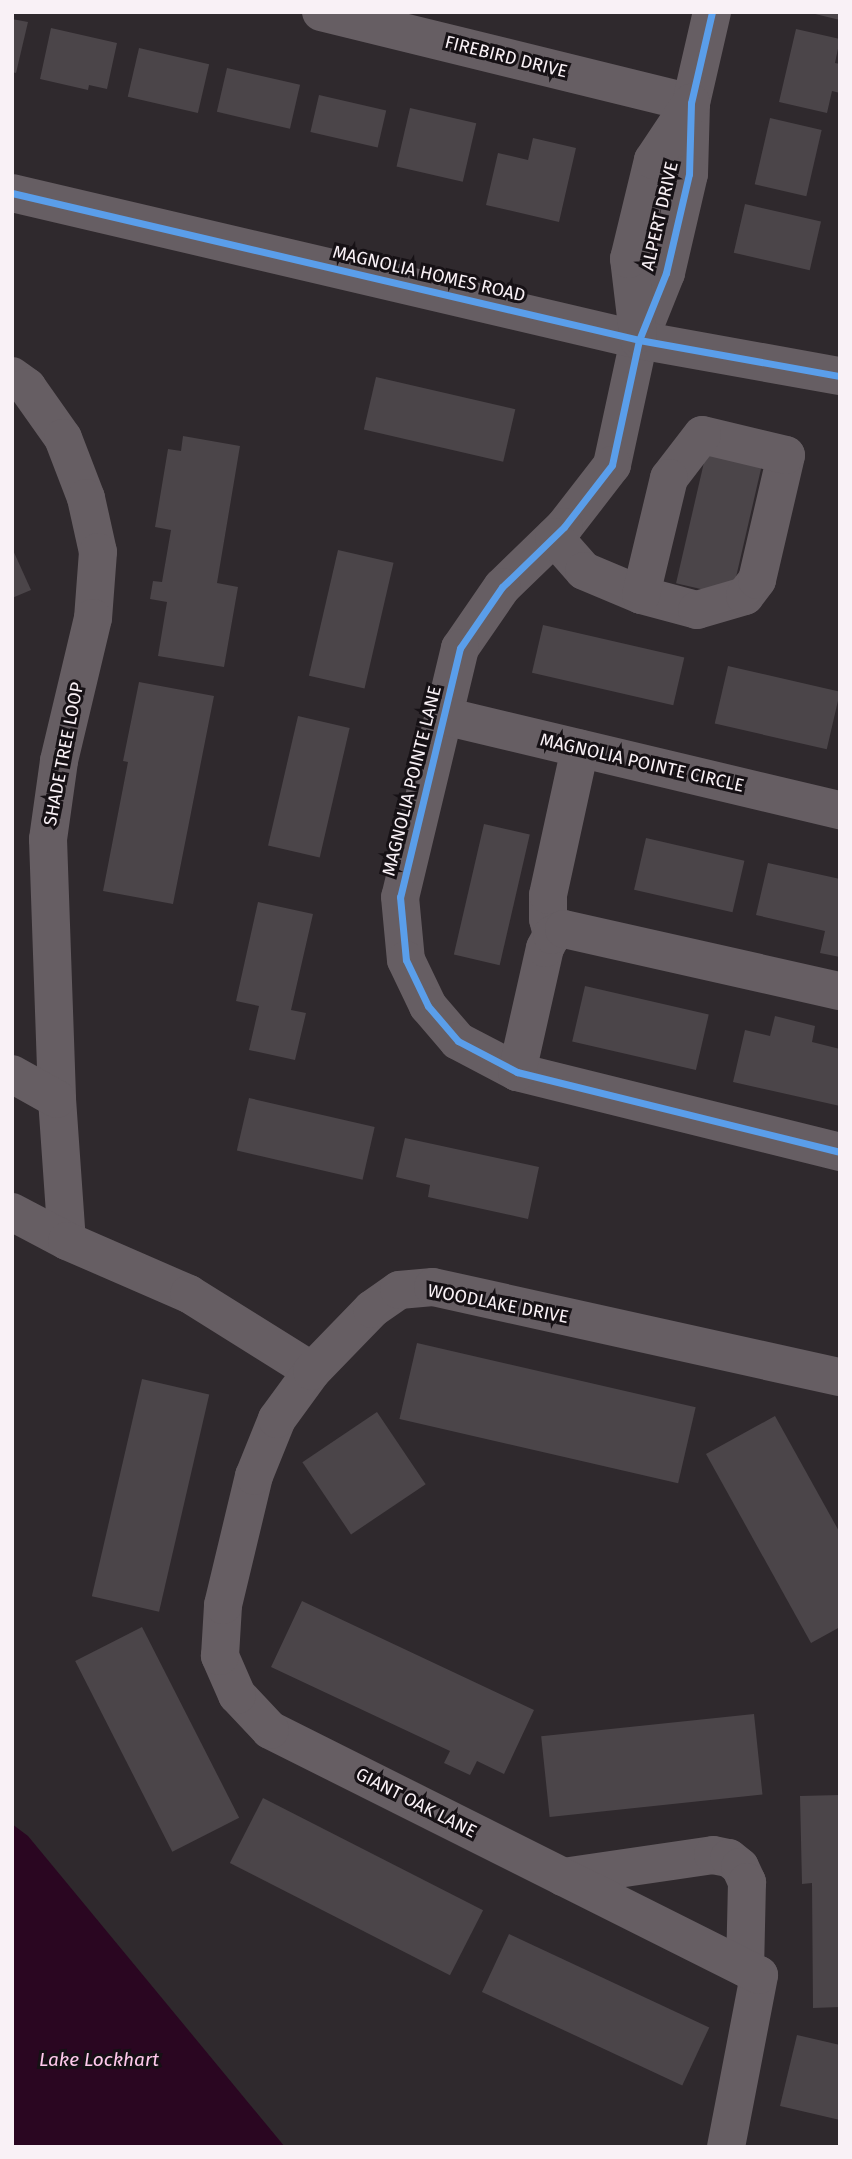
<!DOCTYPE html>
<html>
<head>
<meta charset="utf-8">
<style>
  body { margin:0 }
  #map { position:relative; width:852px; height:2159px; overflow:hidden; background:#2f292d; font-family:"Fira Sans",sans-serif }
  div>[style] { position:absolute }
  .water>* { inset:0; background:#2a0621 }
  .building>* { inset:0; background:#4b4549; transform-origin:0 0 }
  .minor>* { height:38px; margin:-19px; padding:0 19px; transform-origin:19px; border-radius:19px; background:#665e63 }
  .cycleway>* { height:7px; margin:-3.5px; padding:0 3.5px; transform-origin:3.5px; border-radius:3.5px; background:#5a9eea }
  span { translate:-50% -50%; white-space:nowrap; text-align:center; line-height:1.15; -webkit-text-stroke:6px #161115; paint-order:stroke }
  .street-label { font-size:18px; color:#f9f1f6 }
  .water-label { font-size:19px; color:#ffc9ec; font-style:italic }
  .frame { position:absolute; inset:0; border:14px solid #f9f1f6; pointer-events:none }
</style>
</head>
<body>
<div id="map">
  <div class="water">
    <i style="clip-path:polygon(12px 1824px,28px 1836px,285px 2147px,12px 2147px)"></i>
  </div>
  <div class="building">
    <i style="clip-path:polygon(811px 12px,840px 12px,840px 20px,811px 13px)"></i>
    <i style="clip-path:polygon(12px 19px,28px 22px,16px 73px,12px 72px)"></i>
    <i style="clip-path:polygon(51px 28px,117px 43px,107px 89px,89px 85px,88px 90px,40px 79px)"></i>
    <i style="clip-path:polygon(796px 29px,840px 39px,835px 63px,840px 64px,840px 93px,832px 91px,827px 113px,779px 102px)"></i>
    <i style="left:139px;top:48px;width:72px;height:50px;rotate:13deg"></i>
    <i style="left:227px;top:68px;width:75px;height:45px;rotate:13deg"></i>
    <i style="left:319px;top:95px;width:69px;height:38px;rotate:13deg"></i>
    <i style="left:410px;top:108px;width:68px;height:60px;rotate:13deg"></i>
    <i style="left:770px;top:118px;width:53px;height:68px;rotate:13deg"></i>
    <i style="clip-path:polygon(533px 138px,576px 148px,559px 222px,486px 205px,498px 153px,528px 160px)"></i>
    <i style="left:745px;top:204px;width:78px;height:50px;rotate:13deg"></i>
    <i style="left:376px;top:377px;width:143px;height:54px;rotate:13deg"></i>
    <i style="clip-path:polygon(183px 436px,240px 446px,217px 583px,238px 587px,224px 667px,158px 656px,167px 602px,150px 599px,153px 581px,162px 582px,171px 530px,155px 527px,168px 449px,181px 451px)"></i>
    <i style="left:708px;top:445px;width:57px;height:142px;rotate:13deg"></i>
    <i style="clip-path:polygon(12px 548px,31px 590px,12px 598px)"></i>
    <i style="left:338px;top:550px;width:57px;height:129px;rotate:13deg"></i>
    <i style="left:543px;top:625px;width:145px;height:49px;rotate:13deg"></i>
    <i style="left:728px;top:666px;width:115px;height:59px;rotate:13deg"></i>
    <i style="clip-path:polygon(139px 682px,214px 696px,173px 904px,103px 891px,128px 762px,123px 761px)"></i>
    <i style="left:298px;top:716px;width:53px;height:133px;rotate:13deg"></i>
    <i style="left:484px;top:824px;width:47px;height:134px;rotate:13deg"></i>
    <i style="left:646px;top:838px;width:101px;height:53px;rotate:13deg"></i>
    <i style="clip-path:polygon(768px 863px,840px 879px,840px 957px,820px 953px,825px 931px,756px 915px)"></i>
    <i style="clip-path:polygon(258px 902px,313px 914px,291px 1010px,306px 1013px,295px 1060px,249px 1050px,259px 1006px,236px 1001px)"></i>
    <i style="left:585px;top:986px;width:127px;height:57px;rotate:13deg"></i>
    <i style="clip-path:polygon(775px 1016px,815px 1026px,812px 1042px,840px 1049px,840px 1106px,733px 1082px,745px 1030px,770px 1036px)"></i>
    <i style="left:249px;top:1098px;width:129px;height:54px;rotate:13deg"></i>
    <i style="clip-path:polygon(405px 1138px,539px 1167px,528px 1219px,428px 1197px,430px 1185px,396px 1177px)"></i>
    <i style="left:417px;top:1343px;width:286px;height:78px;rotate:13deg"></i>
    <i style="left:142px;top:1379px;width:69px;height:223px;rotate:13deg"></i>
    <i style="left:377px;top:1412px;width:87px;height:90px;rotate:56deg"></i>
    <i style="clip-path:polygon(775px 1416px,840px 1533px,840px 1627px,811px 1643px,706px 1454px)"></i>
    <i style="clip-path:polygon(302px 1601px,534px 1710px,504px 1774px,477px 1761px,470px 1775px,444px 1763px,450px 1751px,271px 1667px)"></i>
    <i style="left:142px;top:1627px;width:214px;height:75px;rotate:63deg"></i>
    <i style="left:754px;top:1714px;width:81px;height:214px;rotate:84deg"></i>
    <i style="clip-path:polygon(840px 1795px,840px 2007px,813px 2008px,812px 1883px,802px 1884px,800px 1796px)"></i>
    <i style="left:263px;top:1798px;width:247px;height:73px;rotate:27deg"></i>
    <i style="left:509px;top:1934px;width:221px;height:64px;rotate:25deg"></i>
    <i style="clip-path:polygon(797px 2035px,840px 2045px,840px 2120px,780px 2106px)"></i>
  </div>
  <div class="minor">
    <i style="left:321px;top:12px;width:381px;rotate:13.8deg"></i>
    <i style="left:712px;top:12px;width:93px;rotate:103deg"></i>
    <i style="left:691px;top:103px;width:71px;rotate:91.6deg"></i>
    <i style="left:689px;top:174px;width:102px;rotate:103.1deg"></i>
    <i style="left:666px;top:273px;width:72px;rotate:111.9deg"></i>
    <i style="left:639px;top:340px;width:128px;rotate:102.2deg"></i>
    <i style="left:612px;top:465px;width:78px;rotate:127.7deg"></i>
    <i style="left:564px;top:527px;width:86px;rotate:135.9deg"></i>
    <i style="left:502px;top:587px;width:74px;rotate:124.5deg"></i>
    <i style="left:460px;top:648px;width:256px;rotate:103.5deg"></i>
    <i style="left:400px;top:897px;width:63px;rotate:84.6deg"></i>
    <i style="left:406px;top:960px;width:51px;rotate:64.4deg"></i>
    <i style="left:428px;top:1006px;width:46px;rotate:49.4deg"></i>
    <i style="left:458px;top:1041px;width:67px;rotate:27.7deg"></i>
    <i style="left:517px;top:1072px;width:333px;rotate:13.9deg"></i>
    <i style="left:12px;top:193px;width:644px;rotate:13.19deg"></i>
    <i style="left:639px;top:340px;width:204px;rotate:10.2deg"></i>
    <i style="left:638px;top:334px;width:76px;rotate:-96.8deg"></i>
    <i style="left:629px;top:259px;width:102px;rotate:-76.4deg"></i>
    <i style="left:653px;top:160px;width:69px;rotate:-56.3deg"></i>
    <i style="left:12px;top:376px;width:19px;rotate:36deg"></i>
    <i style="left:27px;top:387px;width:62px;rotate:54.8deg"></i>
    <i style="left:63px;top:438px;width:64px;rotate:69deg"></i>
    <i style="left:86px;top:498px;width:55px;rotate:77.5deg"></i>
    <i style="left:98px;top:552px;width:66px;rotate:94.3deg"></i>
    <i style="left:93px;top:618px;width:147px;rotate:103.4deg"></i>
    <i style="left:59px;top:761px;width:79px;rotate:98deg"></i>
    <i style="left:48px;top:839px;width:260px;rotate:88deg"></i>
    <i style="left:57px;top:1099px;width:142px;rotate:86deg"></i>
    <i style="left:554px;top:537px;width:45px;rotate:48.6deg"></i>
    <i style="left:584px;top:571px;width:62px;rotate:22.8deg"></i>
    <i style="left:641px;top:595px;width:58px;rotate:15deg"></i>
    <i style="left:697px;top:610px;width:50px;rotate:-16.3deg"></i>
    <i style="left:745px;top:596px;width:20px;rotate:-53deg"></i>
    <i style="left:757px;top:580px;width:128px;rotate:-76.9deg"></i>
    <i style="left:786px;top:455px;width:86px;rotate:-166.6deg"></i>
    <i style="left:702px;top:435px;width:54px;rotate:127.5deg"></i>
    <i style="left:669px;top:478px;width:120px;rotate:103.5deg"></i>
    <i style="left:444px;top:716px;width:407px;rotate:13.4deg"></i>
    <i style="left:552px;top:935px;width:16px;rotate:-104deg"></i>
    <i style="left:548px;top:919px;width:24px;rotate:-90deg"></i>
    <i style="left:548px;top:895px;width:150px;rotate:-77.7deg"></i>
    <i style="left:517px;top:1072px;width:127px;rotate:-77.3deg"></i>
    <i style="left:545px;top:948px;width:15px;rotate:-62deg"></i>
    <i style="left:552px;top:935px;width:13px;rotate:-27deg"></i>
    <i style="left:564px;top:929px;width:283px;rotate:12.7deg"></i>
    <i style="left:12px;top:1074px;width:51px;rotate:29.1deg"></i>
    <i style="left:12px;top:1212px;width:62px;rotate:27.8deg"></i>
    <i style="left:67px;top:1241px;width:133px;rotate:23.5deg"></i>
    <i style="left:189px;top:1294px;width:145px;rotate:32deg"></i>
    <i style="left:563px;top:1877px;width:152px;rotate:-8.3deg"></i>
    <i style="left:713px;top:1855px;width:16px;rotate:11deg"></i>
    <i style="left:729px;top:1858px;width:14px;rotate:39deg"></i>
    <i style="left:740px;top:1867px;width:17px;rotate:65deg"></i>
    <i style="left:747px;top:1882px;width:86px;rotate:91.3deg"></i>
    <i style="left:726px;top:2147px;width:175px;rotate:-79.1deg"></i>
    <i style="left:759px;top:1975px;width:547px;rotate:-153.39deg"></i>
    <i style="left:270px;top:1730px;width:48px;rotate:-133.3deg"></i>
    <i style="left:237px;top:1695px;width:43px;rotate:-113.6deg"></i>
    <i style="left:220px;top:1656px;width:51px;rotate:-86.6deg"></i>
    <i style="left:223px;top:1605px;width:133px;rotate:-76.5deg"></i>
    <i style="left:254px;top:1476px;width:61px;rotate:-68deg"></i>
    <i style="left:277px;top:1419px;width:59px;rotate:-53.9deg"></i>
    <i style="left:312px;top:1371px;width:86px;rotate:-45.9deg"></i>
    <i style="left:372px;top:1309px;width:33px;rotate:-35deg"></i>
    <i style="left:399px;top:1290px;width:34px;rotate:-5deg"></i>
    <i style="left:433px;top:1287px;width:417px;rotate:12.5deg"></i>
  </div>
  <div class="cycleway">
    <i style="left:712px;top:12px;width:93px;rotate:103deg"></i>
    <i style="left:691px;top:103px;width:71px;rotate:91.6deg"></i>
    <i style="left:689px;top:174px;width:102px;rotate:103.1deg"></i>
    <i style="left:666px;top:273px;width:72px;rotate:111.9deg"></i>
    <i style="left:639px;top:340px;width:128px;rotate:102.2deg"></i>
    <i style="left:612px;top:465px;width:78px;rotate:127.7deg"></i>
    <i style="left:564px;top:527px;width:86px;rotate:135.9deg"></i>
    <i style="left:502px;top:587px;width:74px;rotate:124.5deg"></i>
    <i style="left:460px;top:648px;width:256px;rotate:103.5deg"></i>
    <i style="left:400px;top:897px;width:63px;rotate:84.6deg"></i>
    <i style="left:406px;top:960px;width:51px;rotate:64.4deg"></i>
    <i style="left:428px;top:1006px;width:46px;rotate:49.4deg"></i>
    <i style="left:458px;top:1041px;width:67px;rotate:27.7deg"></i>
    <i style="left:517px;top:1072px;width:333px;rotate:13.9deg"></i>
    <i style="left:12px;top:193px;width:644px;rotate:13.19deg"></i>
    <i style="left:639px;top:340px;width:204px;rotate:10.2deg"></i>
  </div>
  <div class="street-label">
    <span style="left:506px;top:57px;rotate:14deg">FIREBIRD DRIVE</span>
    <span style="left:660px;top:216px;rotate:-77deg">ALPERT DRIVE</span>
    <span style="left:429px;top:274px;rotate:13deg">MAGNOLIA HOMES ROAD</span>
    <span style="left:64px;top:754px;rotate:-79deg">SHADE TREE LOOP</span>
    <span style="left:642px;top:763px;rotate:13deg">MAGNOLIA POINTE CIRCLE</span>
    <span style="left:412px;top:781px;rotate:-76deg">MAGNOLIA POINTE LANE</span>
    <span style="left:498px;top:1304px;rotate:11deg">WOODLAKE DRIVE</span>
    <span style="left:416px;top:1803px;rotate:27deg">GIANT OAK LANE</span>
  </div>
  <div class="water-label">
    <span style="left:99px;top:2060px">Lake Lockhart</span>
  </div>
  <div class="frame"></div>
</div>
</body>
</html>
